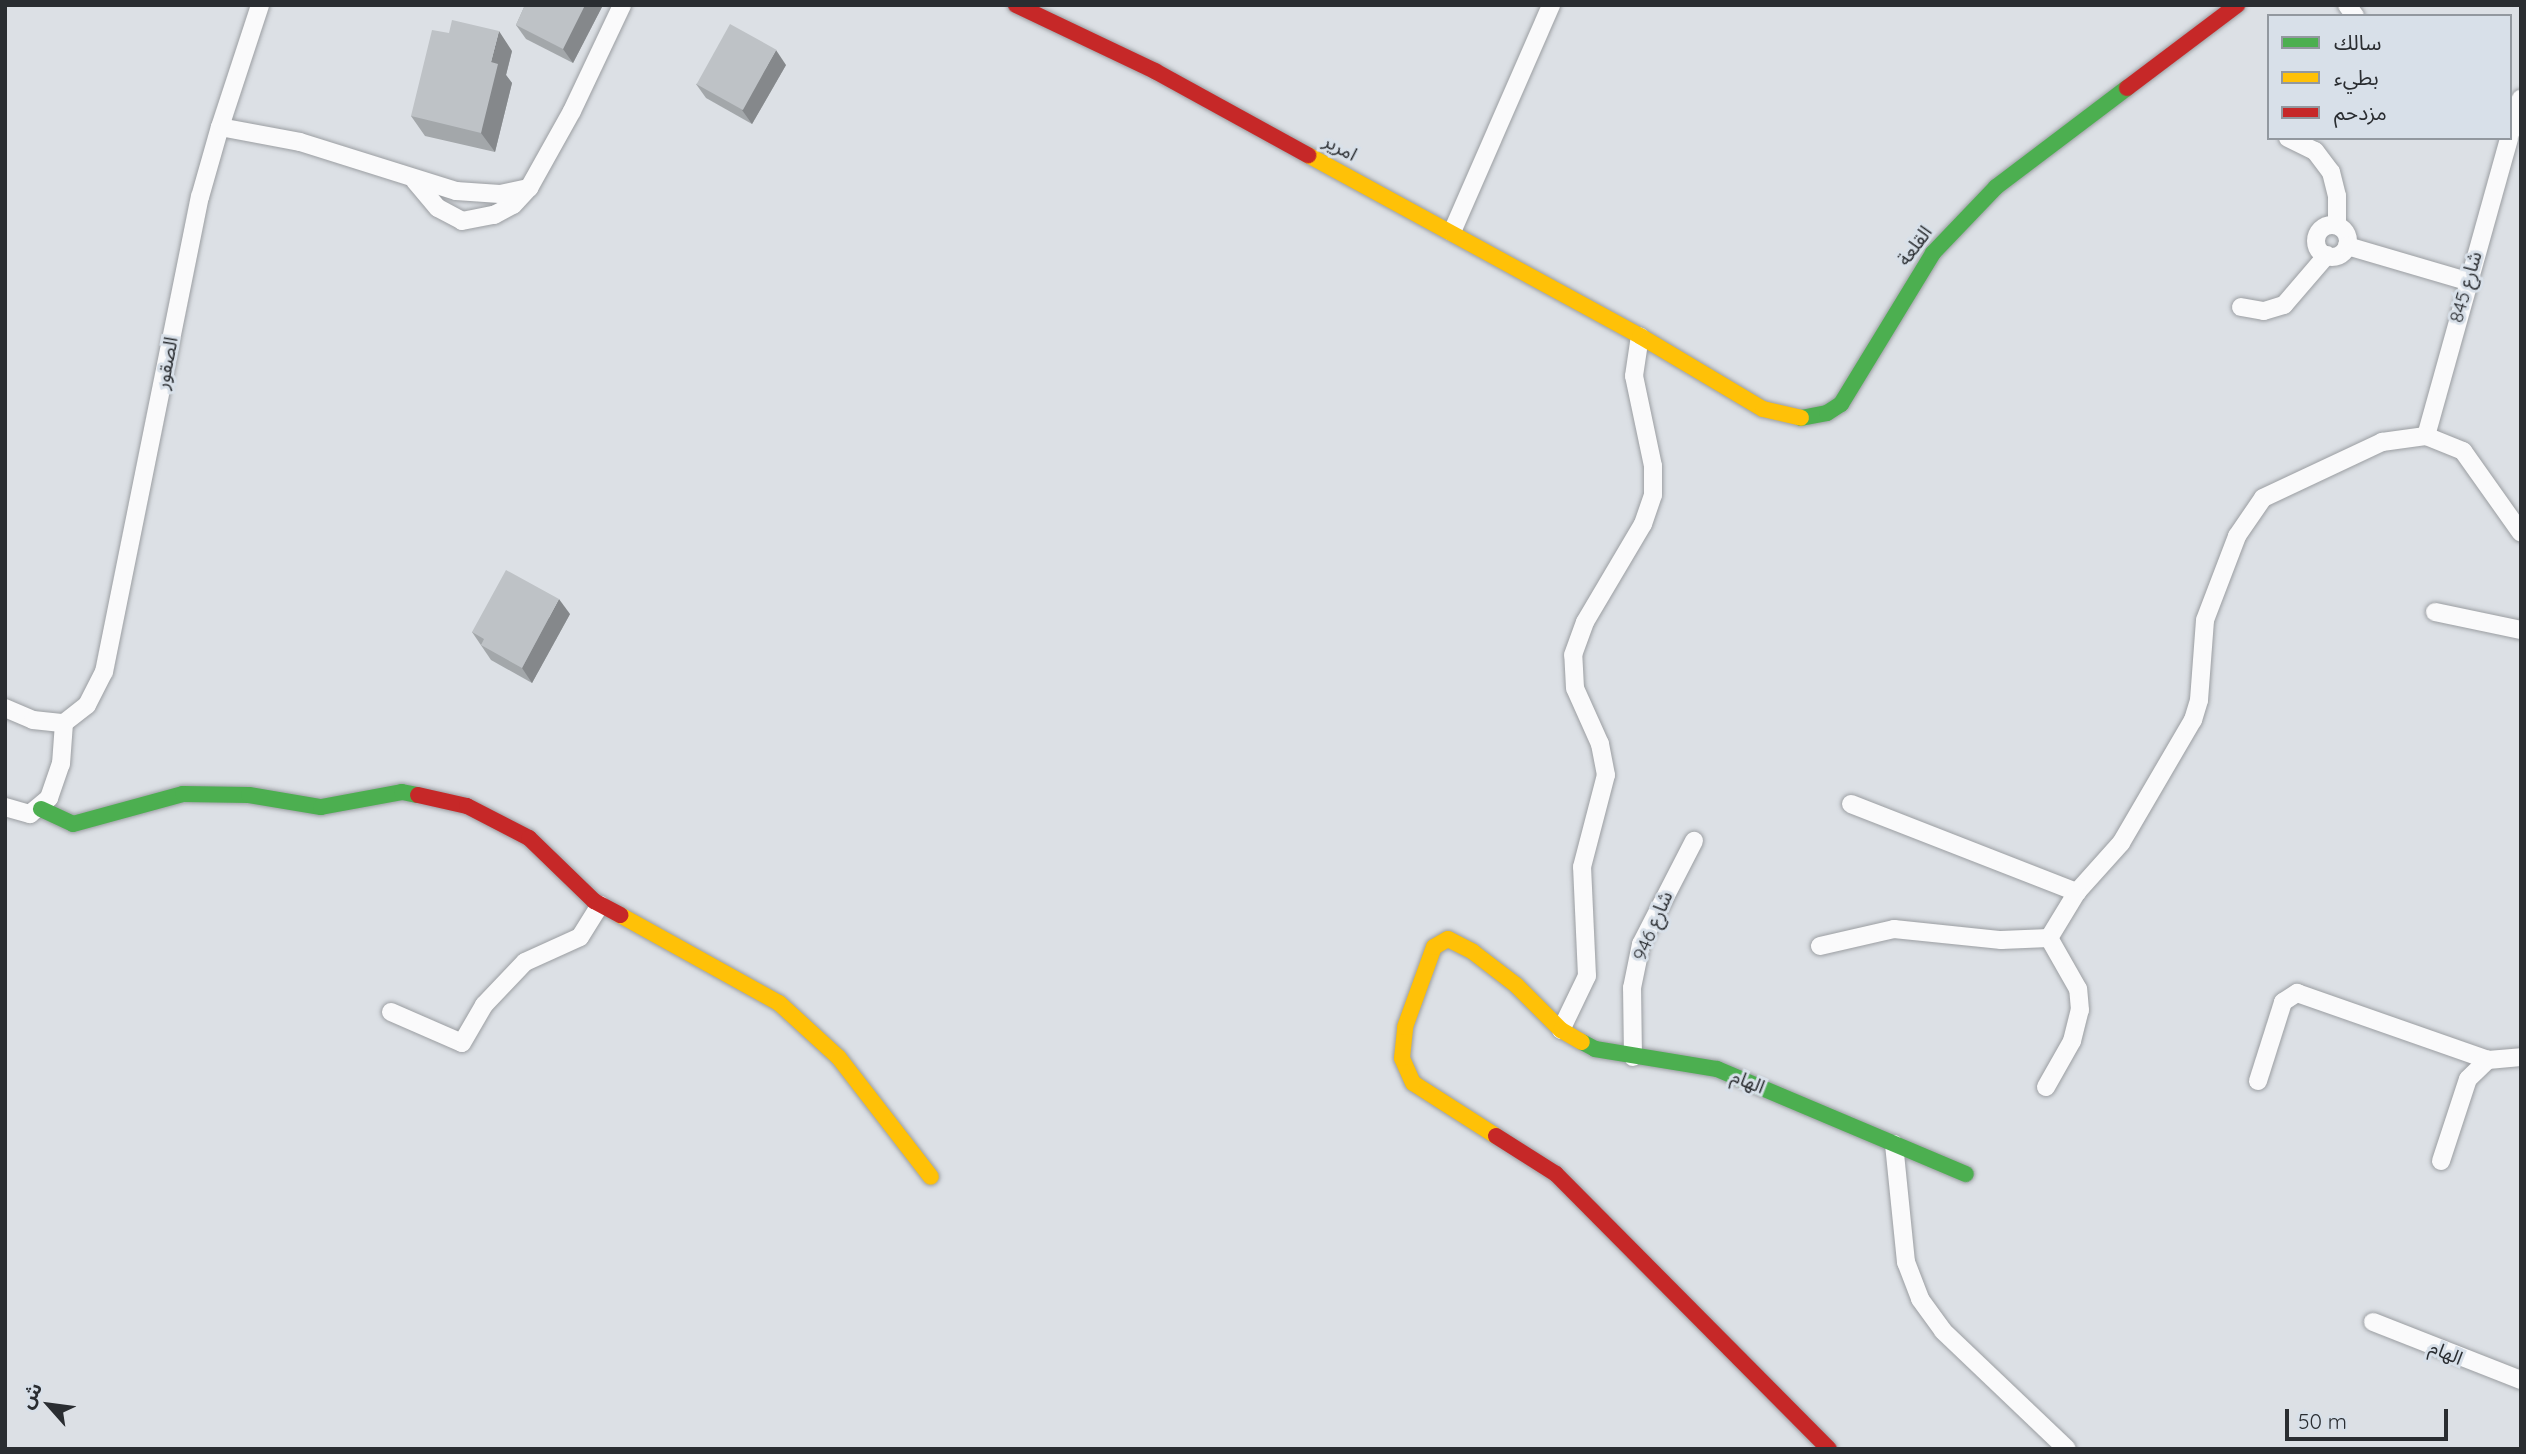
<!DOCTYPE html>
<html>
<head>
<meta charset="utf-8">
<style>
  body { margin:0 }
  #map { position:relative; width:2526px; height:1454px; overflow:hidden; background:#dce0e5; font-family:Quicksand,"Noto Sans Arabic",sans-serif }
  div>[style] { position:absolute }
  .roads { filter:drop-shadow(0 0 2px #9b9ea2) drop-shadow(0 0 2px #9b9ea2) }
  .street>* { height:18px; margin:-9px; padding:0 9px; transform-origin:9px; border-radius:9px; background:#fafafb }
  .street>.ring { margin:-9px; padding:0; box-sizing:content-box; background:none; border:18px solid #fafafb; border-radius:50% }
  .fast>* { height:16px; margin:-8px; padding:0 8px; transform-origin:8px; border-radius:8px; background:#4caf50 }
  .slow>* { height:16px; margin:-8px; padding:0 8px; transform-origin:8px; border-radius:8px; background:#ffc107 }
  .jam>* { height:16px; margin:-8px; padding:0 8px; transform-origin:8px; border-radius:8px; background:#c62828 }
  .wall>* { inset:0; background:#a3a7aa }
  .shaded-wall>* { inset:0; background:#85888b }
  .building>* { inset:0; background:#bec2c6; transform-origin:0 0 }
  span { translate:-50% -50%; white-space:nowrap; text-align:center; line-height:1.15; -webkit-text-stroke:6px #d8e0e9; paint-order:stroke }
  .street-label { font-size:19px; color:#2a2d31 }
  .frame { position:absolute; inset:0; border:7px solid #2a2d31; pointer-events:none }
  .legend { position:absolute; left:2267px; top:14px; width:245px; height:126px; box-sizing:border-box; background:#d8e0e9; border:2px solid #92989f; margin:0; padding:9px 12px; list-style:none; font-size:21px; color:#2a2d31 }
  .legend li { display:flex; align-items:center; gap:14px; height:35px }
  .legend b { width:35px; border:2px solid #92989f }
  .north { position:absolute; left:14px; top:1370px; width:70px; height:70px; -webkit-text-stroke:5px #d8e0e9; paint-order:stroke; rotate:298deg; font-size:19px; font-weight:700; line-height:28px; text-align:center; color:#2a2d31 }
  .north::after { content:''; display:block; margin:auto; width:24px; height:32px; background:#2a2d31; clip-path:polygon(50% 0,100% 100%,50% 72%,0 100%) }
  .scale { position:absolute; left:2285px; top:1409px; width:163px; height:32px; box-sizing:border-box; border:4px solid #2a2d31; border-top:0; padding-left:9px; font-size:21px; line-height:24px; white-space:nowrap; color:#2a2d31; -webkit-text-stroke:5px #d8e0e9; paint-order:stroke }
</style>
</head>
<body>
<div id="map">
  <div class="roads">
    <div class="street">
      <i style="left:2347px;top:5px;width:14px;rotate:54deg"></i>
      <i style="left:220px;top:127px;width:128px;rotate:-71.8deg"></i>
      <i style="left:2510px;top:134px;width:37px;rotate:-73deg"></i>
      <i style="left:2288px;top:138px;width:30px;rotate:26deg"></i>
      <i style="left:2315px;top:151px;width:26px;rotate:53deg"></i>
      <i style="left:2331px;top:172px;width:25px;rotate:76deg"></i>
      <i style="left:2337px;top:196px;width:29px;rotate:90deg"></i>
      <i style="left:415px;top:181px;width:35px;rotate:50deg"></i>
      <i style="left:438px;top:208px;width:27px;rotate:28deg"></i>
      <i style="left:462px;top:221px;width:33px;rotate:-11deg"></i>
      <i style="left:494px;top:215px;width:21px;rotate:-28deg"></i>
      <i style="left:513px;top:205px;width:23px;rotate:-47deg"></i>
      <i style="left:529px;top:188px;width:88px;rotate:-60.8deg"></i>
      <i style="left:572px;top:111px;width:117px;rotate:-64.7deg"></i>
      <i class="ring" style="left:2316px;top:225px;width:14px;height:14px"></i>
      <i style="left:1452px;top:232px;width:248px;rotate:-66.4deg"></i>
      <i style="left:2347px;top:246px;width:125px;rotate:16.3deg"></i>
      <i style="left:2241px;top:307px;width:23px;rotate:10deg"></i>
      <i style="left:2264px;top:311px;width:21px;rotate:-17deg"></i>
      <i style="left:2284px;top:305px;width:66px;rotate:-49.3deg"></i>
      <i style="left:2426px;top:436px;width:309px;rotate:-74.4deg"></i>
      <i style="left:2435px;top:612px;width:88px;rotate:11.8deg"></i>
      <i style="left:5px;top:708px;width:30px;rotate:23deg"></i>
      <i style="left:33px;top:720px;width:31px;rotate:6deg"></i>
      <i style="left:64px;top:723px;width:29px;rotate:-38deg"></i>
      <i style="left:87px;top:705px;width:37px;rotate:-63deg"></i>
      <i style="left:104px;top:672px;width:485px;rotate:-78.6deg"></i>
      <i style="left:200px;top:197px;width:73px;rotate:-74.1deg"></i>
      <i style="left:220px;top:127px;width:81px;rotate:10.6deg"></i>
      <i style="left:300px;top:142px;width:164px;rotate:17.4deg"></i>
      <i style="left:456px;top:191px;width:44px;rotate:3.9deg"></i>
      <i style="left:500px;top:194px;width:30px;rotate:-12deg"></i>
      <i style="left:1851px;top:804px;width:243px;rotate:21.3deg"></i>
      <i style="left:2077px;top:892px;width:66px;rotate:-48.1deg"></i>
      <i style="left:2121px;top:843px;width:143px;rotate:-59.7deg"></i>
      <i style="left:2193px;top:720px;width:21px;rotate:-73deg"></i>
      <i style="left:2199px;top:700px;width:80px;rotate:-85.7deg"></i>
      <i style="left:2205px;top:620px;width:90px;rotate:-69.1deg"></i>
      <i style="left:2237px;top:536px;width:46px;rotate:-55.6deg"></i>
      <i style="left:2263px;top:498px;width:132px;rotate:-25.2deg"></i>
      <i style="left:2382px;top:442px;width:44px;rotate:-7.8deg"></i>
      <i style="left:2426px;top:436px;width:40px;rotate:22deg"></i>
      <i style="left:2463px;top:451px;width:100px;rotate:54.7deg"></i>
      <i style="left:5px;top:807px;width:26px;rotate:16deg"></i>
      <i style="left:30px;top:814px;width:25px;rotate:-40deg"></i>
      <i style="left:49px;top:798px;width:36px;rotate:-71deg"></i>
      <i style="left:61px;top:764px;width:41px;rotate:-85.8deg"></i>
      <i style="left:1820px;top:946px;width:76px;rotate:-12.9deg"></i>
      <i style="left:1894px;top:929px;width:108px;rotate:5.9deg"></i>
      <i style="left:2001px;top:940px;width:48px;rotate:-2.4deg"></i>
      <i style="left:2049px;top:938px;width:54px;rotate:-58.7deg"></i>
      <i style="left:391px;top:1012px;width:77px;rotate:23.6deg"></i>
      <i style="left:462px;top:1043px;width:44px;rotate:-59.9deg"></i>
      <i style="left:484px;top:1005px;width:59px;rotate:-46.4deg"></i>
      <i style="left:525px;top:962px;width:60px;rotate:-24.4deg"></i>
      <i style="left:580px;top:937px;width:38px;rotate:-58deg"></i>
      <i style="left:1561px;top:1030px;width:60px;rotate:-64.3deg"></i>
      <i style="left:1587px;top:976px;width:109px;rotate:-92.6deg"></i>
      <i style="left:1582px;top:867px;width:95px;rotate:-75.4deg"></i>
      <i style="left:1606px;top:775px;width:32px;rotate:-101deg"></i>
      <i style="left:1600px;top:744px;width:61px;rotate:-114.1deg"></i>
      <i style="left:1575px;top:688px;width:33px;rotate:-93deg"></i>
      <i style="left:1573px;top:655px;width:35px;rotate:-70deg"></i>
      <i style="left:1585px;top:622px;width:114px;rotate:-59.4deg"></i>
      <i style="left:1643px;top:524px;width:31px;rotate:-71deg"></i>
      <i style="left:1653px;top:495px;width:29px;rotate:-90deg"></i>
      <i style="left:1653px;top:466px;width:92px;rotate:-101.9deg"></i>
      <i style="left:1634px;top:376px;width:40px;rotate:-81.5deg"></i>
      <i style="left:1633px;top:1057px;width:69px;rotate:-90.8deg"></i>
      <i style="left:1632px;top:988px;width:45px;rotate:-78.4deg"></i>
      <i style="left:1641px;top:944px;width:116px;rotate:-62.8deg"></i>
      <i style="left:2258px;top:1081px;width:83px;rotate:-72.4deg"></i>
      <i style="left:2283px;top:1002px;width:17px;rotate:-33deg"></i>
      <i style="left:2297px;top:993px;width:202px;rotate:19.3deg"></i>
      <i style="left:2046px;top:1087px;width:53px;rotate:-60.5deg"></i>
      <i style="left:2072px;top:1041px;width:32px;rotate:-76deg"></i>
      <i style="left:2080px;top:1010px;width:21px;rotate:-95deg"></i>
      <i style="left:2078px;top:989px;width:59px;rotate:-119.6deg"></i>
      <i style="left:1894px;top:1144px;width:119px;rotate:84.2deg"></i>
      <i style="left:1906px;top:1262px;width:40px;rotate:69deg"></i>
      <i style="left:1920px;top:1299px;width:39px;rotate:54deg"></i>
      <i style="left:1943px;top:1331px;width:171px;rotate:43.6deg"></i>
      <i style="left:2441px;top:1161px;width:86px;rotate:-71.8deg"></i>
      <i style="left:2468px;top:1079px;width:28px;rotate:-44deg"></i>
      <i style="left:2488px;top:1060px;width:33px;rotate:-5deg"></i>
      <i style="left:2373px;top:1322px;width:159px;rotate:21.4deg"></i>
    </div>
    <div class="fast">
      <i style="left:1801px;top:418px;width:26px;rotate:-11deg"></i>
      <i style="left:1827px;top:413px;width:17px;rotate:-33deg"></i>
      <i style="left:1841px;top:404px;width:177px;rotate:-58.6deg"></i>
      <i style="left:1933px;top:253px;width:91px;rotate:-46.3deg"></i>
      <i style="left:1996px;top:187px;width:164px;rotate:-37.1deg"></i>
      <i style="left:41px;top:809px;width:35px;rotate:25deg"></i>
      <i style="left:73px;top:824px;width:114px;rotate:-15.3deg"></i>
      <i style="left:183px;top:794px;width:66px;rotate:0.9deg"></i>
      <i style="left:249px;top:795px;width:73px;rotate:9.5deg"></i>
      <i style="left:321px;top:807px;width:82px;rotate:-10.5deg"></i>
      <i style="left:402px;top:792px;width:16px;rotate:11deg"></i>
      <i style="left:1582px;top:1042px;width:15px;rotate:28deg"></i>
      <i style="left:1595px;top:1049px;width:124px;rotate:9.3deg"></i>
      <i style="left:1717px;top:1069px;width:270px;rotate:22.9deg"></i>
    </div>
    <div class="slow">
      <i style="left:1308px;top:155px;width:378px;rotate:28.6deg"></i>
      <i style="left:1640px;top:336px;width:143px;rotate:30.7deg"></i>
      <i style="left:1763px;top:409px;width:39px;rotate:13deg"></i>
      <i style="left:620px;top:915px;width:182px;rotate:29deg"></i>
      <i style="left:779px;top:1003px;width:81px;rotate:42.5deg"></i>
      <i style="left:839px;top:1058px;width:150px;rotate:52.3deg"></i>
      <i style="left:1496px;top:1136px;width:98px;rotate:-147.4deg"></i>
      <i style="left:1413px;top:1083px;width:27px;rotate:-114deg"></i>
      <i style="left:1402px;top:1058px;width:31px;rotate:-84deg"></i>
      <i style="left:1405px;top:1027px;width:85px;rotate:-70.1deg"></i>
      <i style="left:1434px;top:947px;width:16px;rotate:-30deg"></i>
      <i style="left:1448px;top:939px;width:28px;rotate:27deg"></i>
      <i style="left:1473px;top:952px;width:54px;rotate:37.5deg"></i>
      <i style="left:1516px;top:985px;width:64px;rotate:45deg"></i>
      <i style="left:1561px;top:1030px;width:24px;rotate:30deg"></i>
    </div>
    <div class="jam">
      <i style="left:1016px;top:5px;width:154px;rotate:25.4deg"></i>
      <i style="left:1155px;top:71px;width:175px;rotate:28.8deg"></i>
      <i style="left:2127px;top:88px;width:138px;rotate:-37deg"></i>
      <i style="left:418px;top:795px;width:50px;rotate:12.7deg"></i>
      <i style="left:467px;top:806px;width:70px;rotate:27.3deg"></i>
      <i style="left:529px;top:838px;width:91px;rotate:44.1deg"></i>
      <i style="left:594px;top:901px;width:30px;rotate:28deg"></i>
      <i style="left:1496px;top:1136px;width:71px;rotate:32.3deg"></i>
      <i style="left:1556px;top:1174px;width:387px;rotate:45.2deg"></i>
    </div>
  </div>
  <div class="wall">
    <i style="clip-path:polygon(525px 5px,603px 5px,573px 63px,526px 39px,516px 25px)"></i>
    <i style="clip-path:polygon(512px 51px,506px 75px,512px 83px,495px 152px,425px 136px,411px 116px)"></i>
    <i style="clip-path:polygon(786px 65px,752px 124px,706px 98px,696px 84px)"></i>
    <i style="clip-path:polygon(570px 614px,532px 683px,491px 660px,472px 632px)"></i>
  </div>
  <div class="shaded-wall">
    <i style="clip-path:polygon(585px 5px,603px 5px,573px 63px,563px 49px)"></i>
    <i style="clip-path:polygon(499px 31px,512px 51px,506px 75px,512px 83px,495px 152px,481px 133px,491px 62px)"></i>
    <i style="clip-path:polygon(776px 50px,786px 65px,752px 124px,742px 110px)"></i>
    <i style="clip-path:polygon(559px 599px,570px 614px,532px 683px,522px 668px)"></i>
  </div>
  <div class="building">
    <i style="clip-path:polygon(525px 5px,585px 5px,563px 49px,516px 25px)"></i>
    <i style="clip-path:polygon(452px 20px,499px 31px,491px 62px,498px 64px,481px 133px,411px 116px,432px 30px,449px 33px)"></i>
    <i style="left:730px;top:24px;width:53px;height:69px;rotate:29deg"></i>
    <i style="clip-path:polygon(506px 570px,559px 599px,522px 668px,481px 645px,484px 639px,472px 632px)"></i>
  </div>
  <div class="street-label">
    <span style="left:1340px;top:148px;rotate:29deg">امرير</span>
    <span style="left:1915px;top:246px;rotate:-53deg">القلعة</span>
    <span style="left:2466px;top:287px;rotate:-74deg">شارع 845</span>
    <span style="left:167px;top:363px;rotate:-79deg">الصقور</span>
    <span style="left:1653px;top:926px;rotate:-67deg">شارع 946</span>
    <span style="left:1748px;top:1082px;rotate:23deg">الهام</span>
    <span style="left:2446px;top:1353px;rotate:23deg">الهام</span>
  </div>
  <div class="frame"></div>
  <ul class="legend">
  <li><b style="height:9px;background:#4caf50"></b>سالك</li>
  <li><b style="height:9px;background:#ffc107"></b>بطيء</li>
  <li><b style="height:9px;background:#c62828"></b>مزدحم</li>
  </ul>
  <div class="north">ش</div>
  <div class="scale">50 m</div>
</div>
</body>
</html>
